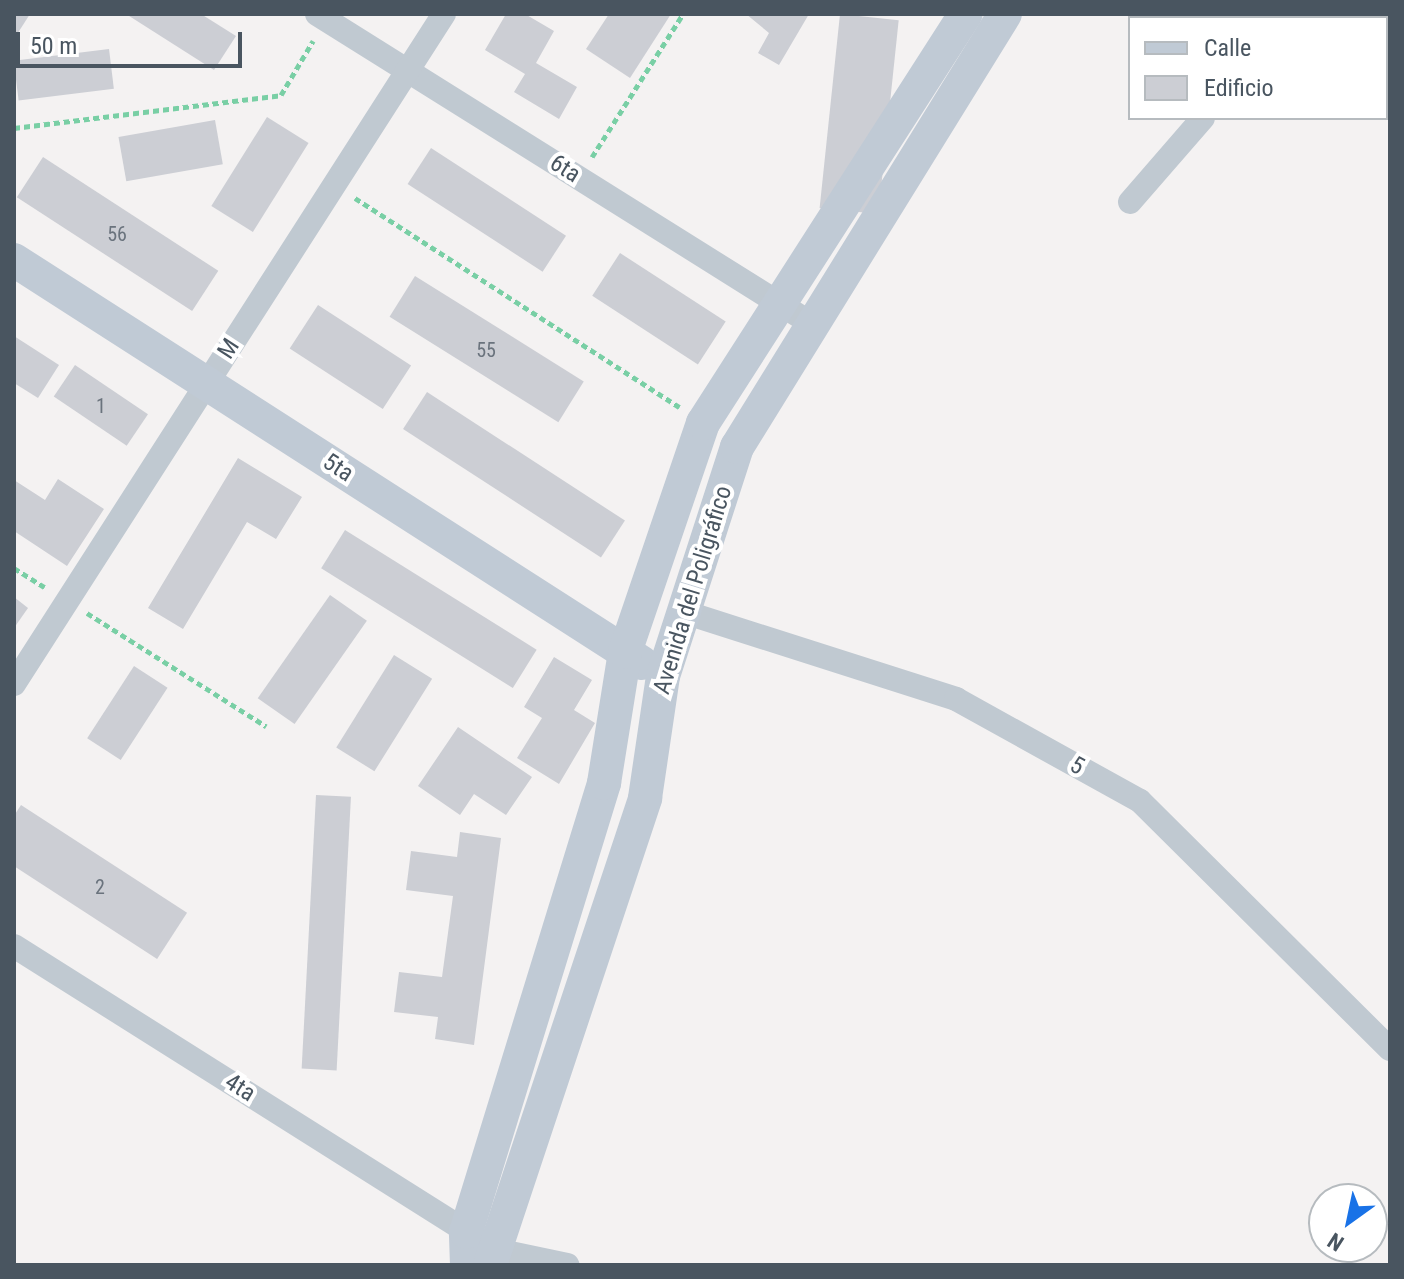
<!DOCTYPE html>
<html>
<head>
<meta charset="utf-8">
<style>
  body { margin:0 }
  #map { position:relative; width:1404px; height:1279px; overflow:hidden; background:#f4f2f2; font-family:"Roboto Condensed",sans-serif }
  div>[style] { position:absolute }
  .building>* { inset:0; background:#ccced4; transform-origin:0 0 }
  .path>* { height:5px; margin-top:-2.5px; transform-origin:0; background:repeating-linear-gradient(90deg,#79cfa5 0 6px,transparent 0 10px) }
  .street>* { height:24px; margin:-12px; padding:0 12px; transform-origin:12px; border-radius:12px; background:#c0c9d1 }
  .secondary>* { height:34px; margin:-17px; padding:0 17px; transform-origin:17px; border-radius:17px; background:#c0cad5 }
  span { translate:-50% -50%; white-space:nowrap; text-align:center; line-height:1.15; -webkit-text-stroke:8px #fff; paint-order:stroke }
  .number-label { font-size:20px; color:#6a737d }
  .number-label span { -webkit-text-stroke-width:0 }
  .street-label { font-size:24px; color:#495560 }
  .frame { position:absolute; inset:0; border:16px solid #495560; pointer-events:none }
  .legend { position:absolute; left:1128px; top:16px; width:260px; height:104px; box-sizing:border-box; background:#fff; border:2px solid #b6bbbf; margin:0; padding:10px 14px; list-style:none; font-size:24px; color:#495560 }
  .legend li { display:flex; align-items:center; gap:16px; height:40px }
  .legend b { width:40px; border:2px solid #b6bbbf }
  .north { position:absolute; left:1308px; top:1183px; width:80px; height:80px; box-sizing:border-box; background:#fff; border:2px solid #b6bbbf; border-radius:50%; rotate:213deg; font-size:22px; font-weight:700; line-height:32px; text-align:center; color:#495560 }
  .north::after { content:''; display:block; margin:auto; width:28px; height:36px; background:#1972e7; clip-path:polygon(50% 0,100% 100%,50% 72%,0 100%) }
  .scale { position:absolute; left:16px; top:32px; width:226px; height:36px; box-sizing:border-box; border:4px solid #495560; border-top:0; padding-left:10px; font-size:24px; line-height:28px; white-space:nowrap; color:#495560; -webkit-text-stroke:6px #fff; paint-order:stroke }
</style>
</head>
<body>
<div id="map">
  <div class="building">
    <i style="clip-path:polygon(14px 14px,30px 14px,14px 39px)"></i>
    <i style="clip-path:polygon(126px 14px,201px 14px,236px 36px,214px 70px)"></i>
    <i style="clip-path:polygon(506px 14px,525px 14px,554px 31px,536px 63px,577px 87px,559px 119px,514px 92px,525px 74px,485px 50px)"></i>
    <i style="clip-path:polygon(609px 14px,671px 14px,630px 78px,586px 49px)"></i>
    <i style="clip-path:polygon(746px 14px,809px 14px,779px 65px,758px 53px,769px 33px)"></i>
    <i style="left:840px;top:14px;width:59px;height:195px;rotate:6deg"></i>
    <i style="left:109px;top:49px;width:40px;height:96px;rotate:83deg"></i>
    <i style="left:267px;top:117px;width:49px;height:105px;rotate:32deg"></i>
    <i style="left:215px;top:120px;width:45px;height:98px;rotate:80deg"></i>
    <i style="left:431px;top:148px;width:161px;height:43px;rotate:33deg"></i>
    <i style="left:43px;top:157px;width:209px;height:48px;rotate:33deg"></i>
    <i style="left:620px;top:253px;width:126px;height:51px;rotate:33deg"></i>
    <i style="left:415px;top:276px;width:199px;height:48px;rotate:32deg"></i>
    <i style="left:318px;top:305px;width:111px;height:52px;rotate:33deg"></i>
    <i style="clip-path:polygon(14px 336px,59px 365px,38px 398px,14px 383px)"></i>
    <i style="left:75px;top:365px;width:88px;height:38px;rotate:34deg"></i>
    <i style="left:427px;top:392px;width:236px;height:44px;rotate:33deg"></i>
    <i style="clip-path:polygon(238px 458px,302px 497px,276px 539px,247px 522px,183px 629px,148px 608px)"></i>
    <i style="clip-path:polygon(58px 479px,104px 509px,67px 566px,14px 531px,14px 480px,45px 500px)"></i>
    <i style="left:345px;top:530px;width:226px;height:45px;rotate:32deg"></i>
    <i style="left:330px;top:595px;width:45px;height:126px;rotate:35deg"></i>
    <i style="clip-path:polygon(14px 597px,28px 608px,14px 628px)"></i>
    <i style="left:394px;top:655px;width:45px;height:109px;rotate:32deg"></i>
    <i style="clip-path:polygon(554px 657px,592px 680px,574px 710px,595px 723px,559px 784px,517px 758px,542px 718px,524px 707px)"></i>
    <i style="left:134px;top:666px;width:40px;height:86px;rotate:33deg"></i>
    <i style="clip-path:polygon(458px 727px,532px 777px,506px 815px,474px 794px,460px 815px,418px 786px)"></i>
    <i style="left:316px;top:795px;width:35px;height:274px;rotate:3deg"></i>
    <i style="left:21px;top:805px;width:198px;height:55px;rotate:33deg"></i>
    <i style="clip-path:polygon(460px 832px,501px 838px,474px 1045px,435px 1039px,438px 1017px,394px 1012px,399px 972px,442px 977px,453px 896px,406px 890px,411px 851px,457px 857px)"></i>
  </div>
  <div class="path">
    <i style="left:14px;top:128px;width:269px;rotate:-7deg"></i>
    <i style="left:281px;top:95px;width:63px;rotate:-59.3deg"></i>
    <i style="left:592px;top:157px;width:169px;rotate:-57.5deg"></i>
    <i style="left:355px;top:198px;width:386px;rotate:32.8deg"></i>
    <i style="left:14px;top:568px;width:36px;rotate:32deg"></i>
    <i style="left:87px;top:613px;width:212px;rotate:32.3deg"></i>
  </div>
  <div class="street">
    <i style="left:317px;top:14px;width:584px;rotate:32.06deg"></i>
    <i style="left:1214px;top:14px;width:7px;rotate:34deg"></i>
    <i style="left:1386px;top:30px;width:7px;rotate:-56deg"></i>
    <i style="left:1130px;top:202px;width:111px;rotate:-49deg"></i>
    <i style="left:684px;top:612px;width:286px;rotate:17.7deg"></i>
    <i style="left:956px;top:699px;width:210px;rotate:29deg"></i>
    <i style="left:1140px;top:801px;width:352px;rotate:44.8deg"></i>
    <i style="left:14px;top:684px;width:796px;rotate:-57.31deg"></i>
    <i style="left:14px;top:946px;width:570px;rotate:32.24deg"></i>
    <i style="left:496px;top:1250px;width:73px;rotate:11.9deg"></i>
  </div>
  <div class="secondary">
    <i style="left:14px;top:260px;width:746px;rotate:32.69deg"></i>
    <i style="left:467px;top:1265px;width:33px;rotate:-92deg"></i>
    <i style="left:466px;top:1232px;width:470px;rotate:-72.9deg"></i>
    <i style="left:604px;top:783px;width:133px;rotate:-80.9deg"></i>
    <i style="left:625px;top:652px;width:242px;rotate:-71.2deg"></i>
    <i style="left:703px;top:423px;width:486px;rotate:-57.3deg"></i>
    <i style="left:490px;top:1265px;width:492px;rotate:-71.6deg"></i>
    <i style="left:645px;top:798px;width:123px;rotate:-81.6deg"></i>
    <i style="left:663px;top:676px;width:241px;rotate:-72.1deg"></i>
    <i style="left:737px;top:447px;width:509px;rotate:-58.25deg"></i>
  </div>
  <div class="number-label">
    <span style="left:117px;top:234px">56</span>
    <span style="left:486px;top:350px">55</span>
    <span style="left:101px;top:406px">1</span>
    <span style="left:100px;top:887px">2</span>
  </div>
  <div class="street-label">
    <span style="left:565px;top:169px;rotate:32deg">6ta</span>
    <span style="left:229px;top:349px;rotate:-57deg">M</span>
    <span style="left:338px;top:468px;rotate:33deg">5ta</span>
    <span style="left:693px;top:590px;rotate:-73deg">Avenida del Poligráfico</span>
    <span style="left:1077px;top:766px;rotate:29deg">5</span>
    <span style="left:240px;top:1088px;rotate:32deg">4ta</span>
  </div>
  <div class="frame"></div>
  <ul class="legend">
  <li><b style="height:10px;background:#c0cad5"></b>Calle</li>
  <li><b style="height:22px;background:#ccced4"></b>Edificio</li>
  </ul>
  <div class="north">N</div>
  <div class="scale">50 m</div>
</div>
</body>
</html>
